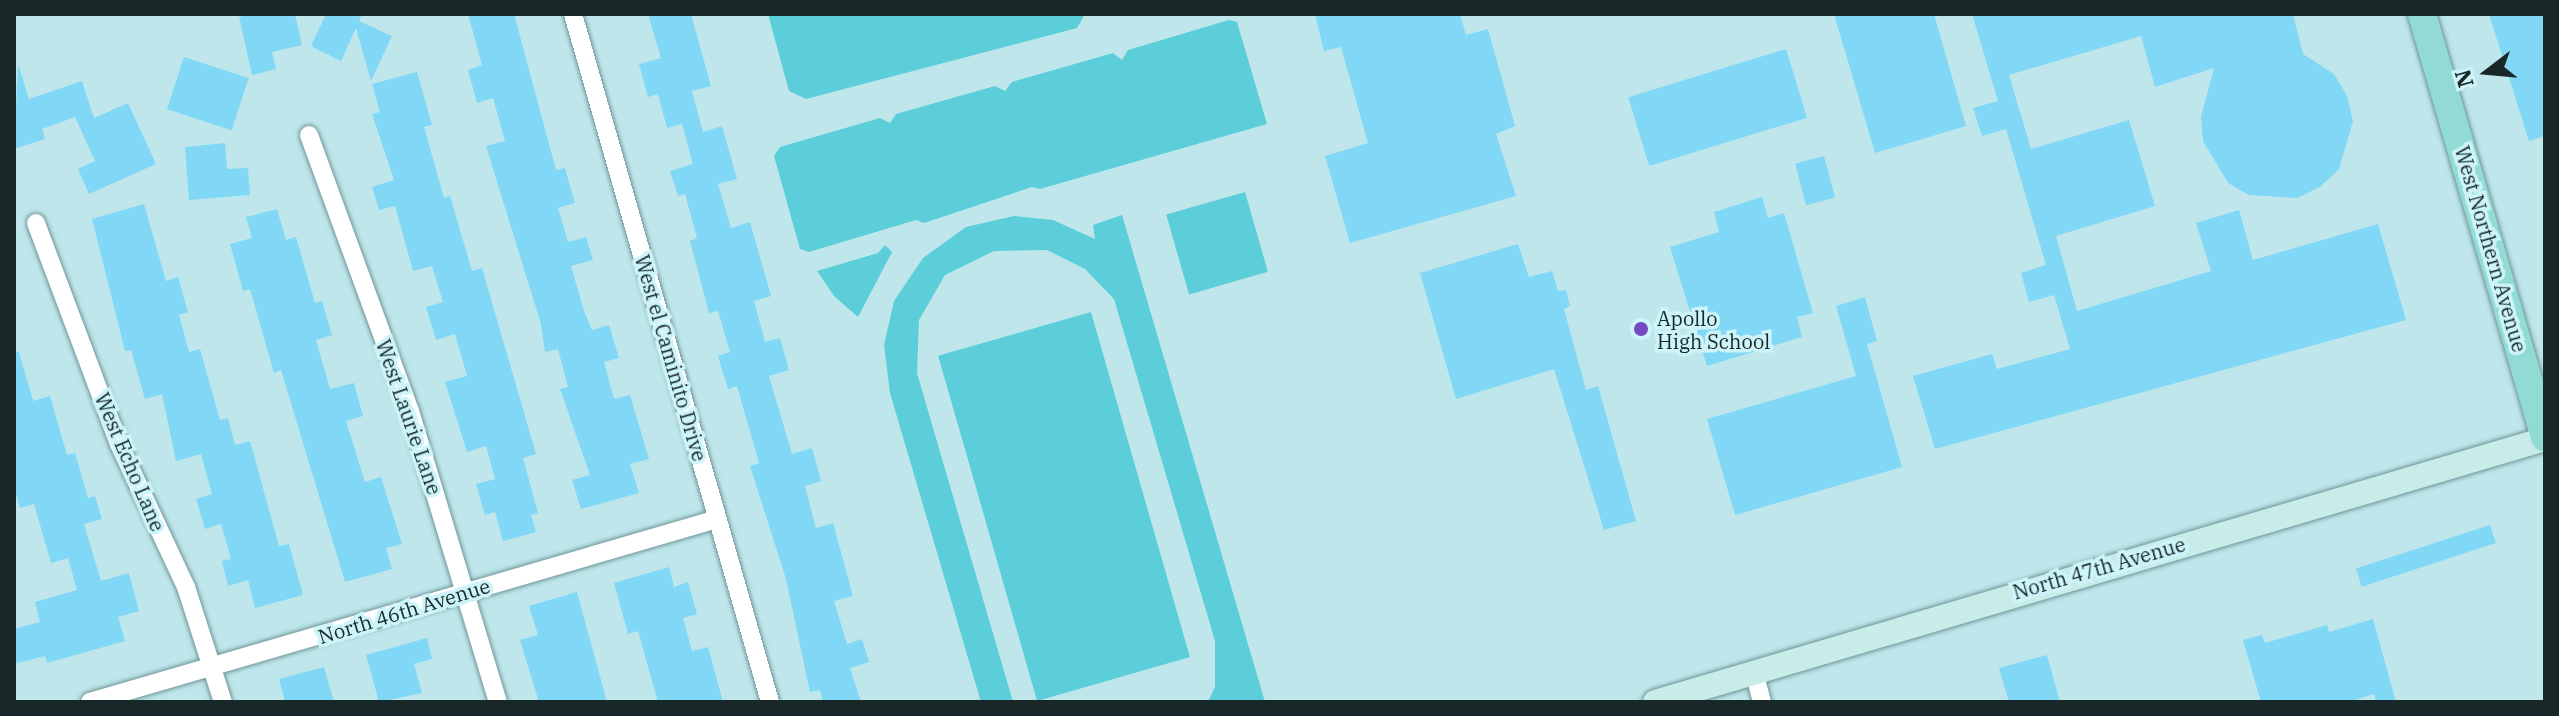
<!DOCTYPE html>
<html>
<head>
<meta charset="utf-8">
<style>
  body { margin:0 }
  #map { position:relative; width:2559px; height:716px; overflow:hidden; background:#bfe7eb; font-family:"IBM Plex Serif",serif }
  div>[style] { position:absolute }
  .green>* { inset:0; background:#5bceda; transform-origin:0 0 }
  .building>* { inset:0; background:#80d7f6; transform-origin:0 0 }
  .roads { filter:drop-shadow(0 0 2px #6f9599) drop-shadow(0 0 2px #6f9599) }
  .street>* { height:18px; margin:-9px; padding:0 9px; transform-origin:9px; border-radius:9px; background:#fff }
  .secondary>* { height:24px; margin:-12px; padding:0 12px; transform-origin:12px; border-radius:12px; background:#c8ede9 }
  .primary>* { height:28px; margin:-14px; padding:0 14px; transform-origin:14px; border-radius:14px; background:#92dbd4 }
  .dots>* { width:22px; height:22px; translate:-50% -50%; box-sizing:border-box; border:4px solid #ccf4f9; border-radius:50% }
  span { translate:-50% -50%; white-space:nowrap; text-align:center; line-height:1.15; -webkit-text-stroke:7px #ccf4f9; paint-order:stroke }
  .street-label { font-size:20px; color:#182829 }
  .poi-label { font-size:20px; color:#182829 }
  .left { translate:0 -50%; text-align:left }
  .frame { position:absolute; inset:0; border:16px solid #182829; pointer-events:none }
  .north { position:absolute; left:2447px; top:32px; width:80px; height:80px; -webkit-text-stroke:6px #ccf4f9; paint-order:stroke; rotate:254deg; font-size:22px; font-weight:700; line-height:32px; text-align:center; color:#182829 }
  .north::after { content:''; display:block; margin:auto; width:28px; height:36px; background:#182829; clip-path:polygon(50% 0,100% 100%,50% 72%,0 100%) }
</style>
</head>
<body>
<div id="map">
  <div class="green">
    <i style="clip-path:polygon(768px 14px,1085px 14px,1077px 28px,806px 99px,789px 91px)"></i>
    <i style="clip-path:polygon(1229px 20px,1237px 22px,1267px 124px,1040px 189px,1032px 187px,924px 223px,916px 220px,809px 252px,800px 249px,774px 156px,780px 147px,880px 118px,890px 123px,896px 114px,995px 86px,1005px 91px,1012px 82px,1113px 53px,1122px 60px,1128px 50px)"></i>
    <i style="left:1245px;top:192px;width:83px;height:82px;rotate:74deg"></i>
    <i style="clip-path:polygon(1122px 215px,1265px 702px,1208px 702px,1215px 687px,1215px 641px,1114px 299px,1085px 269px,1047px 250px,994px 251px,945px 275px,919px 320px,917px 373px,1013px 702px,981px 702px,890px 393px,884px 345px,894px 301px,923px 258px,966px 227px,1014px 216px,1053px 220px,1095px 239px,1093px 225px)"></i>
    <i style="clip-path:polygon(885px 245px,892px 252px,858px 317px,834px 296px,817px 271px,878px 253px)"></i>
    <i style="left:1091px;top:312px;width:359px;height:159px;rotate:74deg"></i>
  </div>
  <div class="building">
    <i style="clip-path:polygon(251px 14px,295px 14px,302px 45px,272px 52px,276px 69px,252px 75px,239px 17px)"></i>
    <i style="clip-path:polygon(326px 14px,362px 14px,359px 21px,392px 36px,371px 81px,356px 28px,341px 61px,311px 46px)"></i>
    <i style="clip-path:polygon(468px 14px,514px 14px,556px 170px,565px 168px,575px 203px,558px 208px,568px 242px,586px 237px,593px 260px,571px 266px,584px 311px,592px 330px,609px 325px,619px 358px,604px 362px,614px 399px,630px 395px,649px 459px,630px 464px,639px 493px,581px 509px,572px 480px,590px 475px,560px 389px,568px 387px,558px 349px,545px 352px,541px 324px,486px 146px,505px 141px,493px 98px,477px 103px,468px 70px,482px 65px)"></i>
    <i style="clip-path:polygon(648px 14px,691px 14px,711px 86px,692px 91px,703px 132px,722px 126px,737px 179px,718px 184px,731px 228px,750px 222px,771px 296px,754px 301px,765px 342px,780px 338px,789px 370px,769px 376px,792px 454px,812px 448px,821px 481px,805px 486px,816px 528px,833px 523px,853px 596px,834px 601px,847px 644px,862px 639px,869px 662px,850px 668px,861px 702px,823px 702px,820px 690px,810px 692px,786px 579px,750px 466px,759px 463px,737px 386px,728px 389px,718px 356px,730px 352px,718px 311px,709px 313px,690px 241px,697px 238px,685px 194px,678px 196px,670px 171px,693px 164px,682px 124px,667px 128px,658px 94px,648px 97px,639px 64px,661px 58px)"></i>
    <i style="clip-path:polygon(1315px 14px,1460px 14px,1466px 35px,1488px 29px,1515px 126px,1496px 134px,1516px 196px,1350px 243px,1325px 156px,1368px 143px,1341px 47px,1324px 51px)"></i>
    <i style="clip-path:polygon(1834px 14px,1934px 14px,1966px 126px,1875px 153px)"></i>
    <i style="clip-path:polygon(1972px 14px,2293px 14px,2303px 54px,2334px 74px,2347px 96px,2353px 121px,2339px 169px,2320px 187px,2297px 198px,2249px 195px,2228px 183px,2203px 141px,2201px 117px,2214px 68px,2155px 87px,2141px 36px,2009px 75px,2031px 149px,2129px 120px,2155px 206px,2056px 236px,2077px 311px,2211px 271px,2196px 223px,2239px 210px,2253px 260px,2378px 224px,2406px 320px,1935px 449px,1913px 376px,1992px 354px,1997px 369px,2070px 349px,2054px 295px,2029px 302px,2021px 273px,2046px 265px,2006px 129px,1982px 136px,1973px 108px,1998px 101px)"></i>
    <i style="clip-path:polygon(2489px 14px,2545px 14px,2545px 136px,2529px 141px)"></i>
    <i style="left:1786px;top:49px;width:72px;height:165px;rotate:73deg"></i>
    <i style="left:184px;top:57px;width:68px;height:55px;rotate:18deg"></i>
    <i style="clip-path:polygon(18px 64px,29px 99px,82px 81px,94px 118px,128px 103px,156px 164px,89px 194px,78px 169px,95px 161px,75px 117px,42px 129px,45px 139px,14px 149px)"></i>
    <i style="clip-path:polygon(417px 72px,432px 125px,424px 127px,444px 198px,450px 196px,472px 271px,482px 268px,536px 454px,523px 458px,538px 513px,531px 515px,536px 532px,503px 541px,495px 512px,485px 515px,476px 484px,495px 479px,486px 446px,467px 452px,445px 382px,467px 376px,455px 334px,436px 340px,426px 307px,443px 302px,432px 266px,413px 271px,395px 206px,379px 210px,372px 187px,394px 180px,372px 114px,380px 112px,372px 84px)"></i>
    <i style="clip-path:polygon(225px 143px,227px 169px,248px 168px,250px 195px,189px 200px,185px 147px)"></i>
    <i style="left:1824px;top:156px;width:43px;height:30px;rotate:75deg"></i>
    <i style="clip-path:polygon(1762px 197px,1768px 218px,1784px 213px,1813px 313px,1797px 317px,1802px 337px,1707px 366px,1670px 247px,1719px 232px,1714px 212px)"></i>
    <i style="clip-path:polygon(144px 204px,166px 281px,178px 277px,188px 312px,179px 315px,189px 352px,200px 349px,220px 420px,228px 418px,235px 445px,250px 441px,279px 546px,289px 544px,303px 595px,255px 608px,248px 580px,228px 586px,222px 561px,231px 559px,221px 524px,205px 529px,196px 499px,212px 494px,201px 454px,176px 461px,162px 394px,145px 399px,131px 350px,125px 351px,92px 219px)"></i>
    <i style="clip-path:polygon(277px 209px,286px 240px,296px 237px,315px 303px,322px 301px,332px 335px,316px 340px,330px 389px,354px 383px,363px 416px,346px 421px,365px 482px,381px 477px,402px 544px,386px 548px,392px 569px,345px 582px,281px 370px,274px 373px,250px 289px,243px 291px,230px 244px,252px 238px,246px 217px)"></i>
    <i style="clip-path:polygon(1518px 244px,1529px 277px,1552px 271px,1558px 291px,1566px 290px,1570px 306px,1564px 309px,1586px 390px,1598px 386px,1636px 521px,1604px 530px,1554px 369px,1456px 399px,1420px 273px)"></i>
    <i style="clip-path:polygon(1865px 297px,1877px 341px,1867px 344px,1902px 467px,1735px 515px,1707px 419px,1856px 376px,1836px 306px)"></i>
    <i style="clip-path:polygon(14px 352px,19px 352px,33px 401px,50px 396px,67px 455px,75px 453px,88px 498px,95px 496px,102px 519px,84px 524px,101px 581px,129px 573px,139px 611px,118px 617px,125px 641px,47px 663px,45px 656px,14px 664px,14px 629px,40px 622px,35px 602px,77px 590px,68px 558px,51px 563px,34px 504px,20px 508px,14px 488px)"></i>
    <i style="left:2490px;top:525px;width:19px;height:141px;rotate:72deg"></i>
    <i style="clip-path:polygon(669px 567px,674px 587px,688px 582px,697px 614px,683px 618px,692px 651px,708px 647px,723px 702px,658px 702px,638px 631px,628px 634px,614px 583px)"></i>
    <i style="clip-path:polygon(577px 592px,607px 702px,539px 702px,520px 640px,538px 635px,529px 606px)"></i>
    <i style="clip-path:polygon(2373px 619px,2396px 702px,2376px 702px,2374px 694px,2348px 702px,2261px 702px,2243px 640px,2262px 635px,2265px 643px,2327px 625px,2329px 632px)"></i>
    <i style="clip-path:polygon(427px 638px,432px 659px,414px 664px,422px 693px,379px 702px,366px 655px)"></i>
    <i style="clip-path:polygon(2047px 655px,2060px 702px,2009px 702px,1999px 668px)"></i>
    <i style="clip-path:polygon(324px 667px,334px 702px,285px 702px,279px 679px)"></i>
  </div>
  <div class="roads">
    <div class="street">
      <i style="left:573px;top:14px;width:716px;rotate:74.02deg"></i>
      <i style="left:309px;top:135px;width:294px;rotate:69.9deg"></i>
      <i style="left:410px;top:411px;width:304px;rotate:73.2deg"></i>
      <i style="left:36px;top:223px;width:236px;rotate:69.4deg"></i>
      <i style="left:119px;top:444px;width:158px;rotate:64.9deg"></i>
      <i style="left:186px;top:587px;width:121px;rotate:72.2deg"></i>
      <i style="left:1754px;top:672px;width:31px;rotate:75deg"></i>
      <i style="left:90px;top:702px;width:653px;rotate:-16.27deg"></i>
    </div>
    <div class="secondary">
      <i style="left:1655px;top:702px;width:928px;rotate:-16.46deg"></i>
    </div>
    <div class="primary">
      <i style="left:2422px;top:14px;width:441px;rotate:73.8deg"></i>
    </div>
  </div>
  <div class="dots">
    <i style="left:1641px;top:329px;background:#7448c1"></i>
  </div>
  <div class="street-label">
    <span style="left:2491px;top:249px;rotate:74deg">West Northern Avenue</span>
    <span style="left:671px;top:358px;rotate:74deg">West el Caminito Drive</span>
    <span style="left:409px;top:417px;rotate:71deg">West Laurie Lane</span>
    <span style="left:130px;top:462px;rotate:67deg">West Echo Lane</span>
    <span style="left:2099px;top:568px;rotate:-16deg">North 47th Avenue</span>
    <span style="left:404px;top:611px;rotate:-17deg">North 46th Avenue</span>
  </div>
  <div class="poi-label">
    <span class="left" style="left:1657px;top:330px">Apollo<br>High School</span>
  </div>
  <div class="frame"></div>
  <div class="north">N</div>
</div>
</body>
</html>
